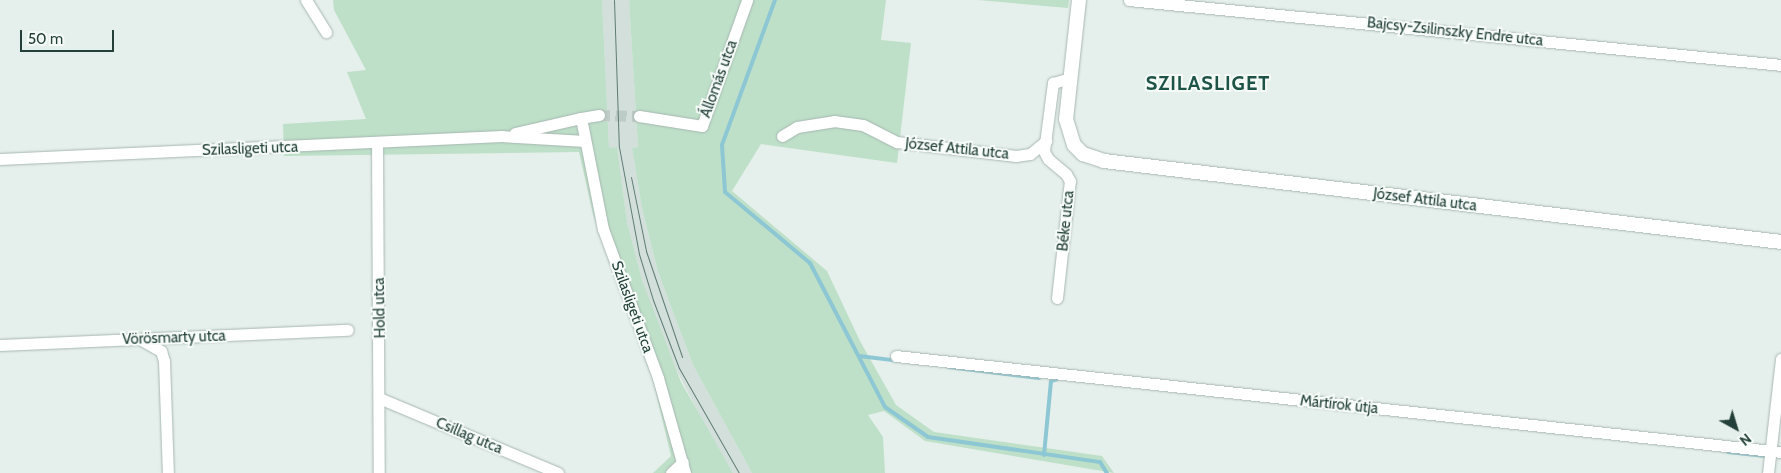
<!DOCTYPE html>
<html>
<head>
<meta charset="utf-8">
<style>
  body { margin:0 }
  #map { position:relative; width:1781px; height:473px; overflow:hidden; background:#e5efeb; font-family:Cabin,sans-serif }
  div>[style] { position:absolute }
  .built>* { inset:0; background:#d3dfda }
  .green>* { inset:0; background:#bee0c8 }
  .stream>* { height:4px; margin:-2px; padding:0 2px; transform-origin:2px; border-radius:2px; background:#8dc7d4 }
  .minor-tunnel>* { height:11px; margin-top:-5.5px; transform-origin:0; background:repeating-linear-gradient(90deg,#beccc8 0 11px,transparent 0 16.5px) }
  .roads { filter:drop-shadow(0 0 1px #a7b7b2) drop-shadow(0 0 1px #a7b7b2) }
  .minor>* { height:11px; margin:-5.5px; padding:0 5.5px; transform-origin:5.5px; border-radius:5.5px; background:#fff }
  .tertiary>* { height:14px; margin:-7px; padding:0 7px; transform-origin:7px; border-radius:7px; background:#fff }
  .tram>* { height:1px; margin:-0.5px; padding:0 0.5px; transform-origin:0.5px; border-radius:0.5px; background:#5e7c75 }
  span { translate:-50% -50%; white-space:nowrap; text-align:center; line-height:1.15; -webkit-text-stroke:4px #f6fbf8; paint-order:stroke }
  .street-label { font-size:15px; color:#23413a }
  .district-label { font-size:20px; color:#1e5448; font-weight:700; letter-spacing:1px }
  .north { position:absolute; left:1711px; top:403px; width:50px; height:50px; -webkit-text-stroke:4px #f6fbf8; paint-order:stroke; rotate:141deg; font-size:14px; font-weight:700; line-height:20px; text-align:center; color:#23413a }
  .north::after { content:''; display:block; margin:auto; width:18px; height:22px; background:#23413a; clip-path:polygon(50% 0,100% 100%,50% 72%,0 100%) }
  .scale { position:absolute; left:20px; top:30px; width:94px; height:22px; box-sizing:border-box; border:2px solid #23413a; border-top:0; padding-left:6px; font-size:15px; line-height:18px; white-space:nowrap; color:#23413a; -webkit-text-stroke:4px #f6fbf8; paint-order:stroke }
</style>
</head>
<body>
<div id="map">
  <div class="built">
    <i style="clip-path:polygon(602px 0,629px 0,638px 147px,632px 148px,642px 208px,658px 272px,693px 365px,752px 473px,733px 473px,705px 426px,668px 353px,642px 280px,627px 222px,617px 148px,609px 148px)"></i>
  </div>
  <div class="green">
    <i style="clip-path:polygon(333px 0,602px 0,609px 148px,617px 147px,627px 222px,642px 280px,681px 382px,733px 473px,653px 473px,671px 456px,652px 376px,593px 214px,579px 152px,284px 156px,283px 124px,366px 119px,347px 72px,366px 70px,334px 10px)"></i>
    <i style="clip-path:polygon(629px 0,886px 0,881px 40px,911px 43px,897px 163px,761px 144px,732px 191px,827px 271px,860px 341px,896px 405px,934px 432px,1102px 456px,1114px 473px,925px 441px,884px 411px,868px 415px,883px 437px,885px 473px,752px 473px,693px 365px,658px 272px,642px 208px,632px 148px,638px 147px)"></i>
    <i style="clip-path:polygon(978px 0,1069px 0,1068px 8px)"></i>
  </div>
  <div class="stream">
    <i style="left:775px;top:0;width:154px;rotate:110.1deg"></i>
    <i style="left:722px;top:145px;width:47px;rotate:86.3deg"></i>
    <i style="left:725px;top:192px;width:111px;rotate:39.9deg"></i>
    <i style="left:810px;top:263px;width:162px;rotate:62.5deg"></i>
    <i style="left:885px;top:407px;width:52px;rotate:34.9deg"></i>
    <i style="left:928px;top:437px;width:174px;rotate:8.3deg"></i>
    <i style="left:1100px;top:462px;width:13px;rotate:58deg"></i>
    <i style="left:859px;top:356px;width:38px;rotate:7deg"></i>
    <i style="left:949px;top:367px;width:91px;rotate:7deg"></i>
    <i style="left:1728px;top:452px;width:38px;rotate:6deg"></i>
    <i style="left:1044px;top:455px;width:74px;rotate:-84.6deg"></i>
    <i style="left:1051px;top:381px;width:7px;rotate:-16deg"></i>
  </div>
  <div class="minor-tunnel">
    <i style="left:599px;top:115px;width:40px;rotate:1.4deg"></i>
  </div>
  <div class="roads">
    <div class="minor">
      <i style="left:306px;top:0;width:38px;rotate:58deg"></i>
      <i style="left:1129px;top:0;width:655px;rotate:5.69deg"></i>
      <i style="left:599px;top:115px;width:18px;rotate:171deg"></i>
      <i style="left:581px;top:118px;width:113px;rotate:78.8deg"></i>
      <i style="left:603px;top:229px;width:159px;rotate:69.7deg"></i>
      <i style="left:658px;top:378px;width:99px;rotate:74.1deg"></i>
      <i style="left:639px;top:116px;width:64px;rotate:9deg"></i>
      <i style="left:702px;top:126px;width:134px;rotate:-70.3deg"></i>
      <i style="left:515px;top:133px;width:68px;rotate:-12.8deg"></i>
      <i style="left:782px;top:136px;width:17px;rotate:-31deg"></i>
      <i style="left:797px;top:127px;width:37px;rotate:-9deg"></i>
      <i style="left:834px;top:121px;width:29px;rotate:8deg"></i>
      <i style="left:863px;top:125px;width:38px;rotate:27deg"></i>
      <i style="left:897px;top:142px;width:120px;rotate:6.7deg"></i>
      <i style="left:1016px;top:156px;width:14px;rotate:-8deg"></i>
      <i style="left:1030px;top:154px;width:21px;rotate:-39deg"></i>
      <i style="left:377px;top:143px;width:330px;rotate:89.7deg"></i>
      <i style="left:0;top:159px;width:502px;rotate:-2.63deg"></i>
      <i style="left:501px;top:136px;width:84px;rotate:3.4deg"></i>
      <i style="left:1057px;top:298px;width:118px;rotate:-83.7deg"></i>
      <i style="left:1070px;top:181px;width:8px;rotate:-120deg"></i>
      <i style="left:1066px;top:174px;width:23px;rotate:-140deg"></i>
      <i style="left:1048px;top:159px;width:9px;rotate:-117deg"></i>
      <i style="left:1044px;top:151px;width:69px;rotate:-82.5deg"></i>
      <i style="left:1053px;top:83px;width:18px;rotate:-16deg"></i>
      <i style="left:143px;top:341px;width:21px;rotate:29deg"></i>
      <i style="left:161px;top:351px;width:10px;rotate:73deg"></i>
      <i style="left:164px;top:361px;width:112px;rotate:88deg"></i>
      <i style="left:0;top:345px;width:348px;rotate:-2.5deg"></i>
      <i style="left:896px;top:356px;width:890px;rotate:6.19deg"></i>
      <i style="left:379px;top:398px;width:194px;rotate:22.7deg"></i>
      <i style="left:671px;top:473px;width:16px;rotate:-43deg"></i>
      <i style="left:1768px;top:473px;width:115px;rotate:-83.5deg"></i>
    </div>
    <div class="tertiary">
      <i style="left:1079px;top:0;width:120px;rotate:96.2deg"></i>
      <i style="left:1066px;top:119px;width:27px;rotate:73deg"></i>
      <i style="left:1074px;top:145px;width:13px;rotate:45deg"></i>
      <i style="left:1083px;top:154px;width:22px;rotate:18deg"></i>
      <i style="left:1104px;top:161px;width:682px;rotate:6.82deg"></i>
    </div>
  </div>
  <div class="tram">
    <i style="left:614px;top:0;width:147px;rotate:88.1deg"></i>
    <i style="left:619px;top:147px;width:109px;rotate:79.4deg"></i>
    <i style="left:639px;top:254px;width:48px;rotate:73.1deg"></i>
    <i style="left:653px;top:300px;width:73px;rotate:69.1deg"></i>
    <i style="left:679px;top:368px;width:121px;rotate:60.3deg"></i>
    <i style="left:631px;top:177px;width:76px;rotate:78.5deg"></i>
    <i style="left:646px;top:251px;width:112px;rotate:71.2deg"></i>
  </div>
  <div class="street-label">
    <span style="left:1455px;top:32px;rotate:6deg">Bajcsy-Zsilinszky Endre utca</span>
    <span style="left:719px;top:79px;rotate:-70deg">Állomás utca</span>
    <span style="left:250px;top:149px;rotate:-2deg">Szilasligeti utca</span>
    <span style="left:957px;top:149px;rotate:6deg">József Attila utca</span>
    <span style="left:1425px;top:200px;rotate:7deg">József Attila utca</span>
    <span style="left:1066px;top:221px;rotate:-84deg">Béke utca</span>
    <span style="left:632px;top:307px;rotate:70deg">Szilasligeti utca</span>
    <span style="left:380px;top:308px;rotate:-91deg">Hold utca</span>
    <span style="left:174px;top:338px;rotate:-2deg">Vörösmarty utca</span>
    <span style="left:1339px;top:405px;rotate:6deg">Mártírok útja</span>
    <span style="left:469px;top:436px;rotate:23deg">Csillag utca</span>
  </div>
  <div class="district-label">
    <span style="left:1208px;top:83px">SZILASLIGET</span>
  </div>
  <div class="north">N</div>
  <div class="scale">50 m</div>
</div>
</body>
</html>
